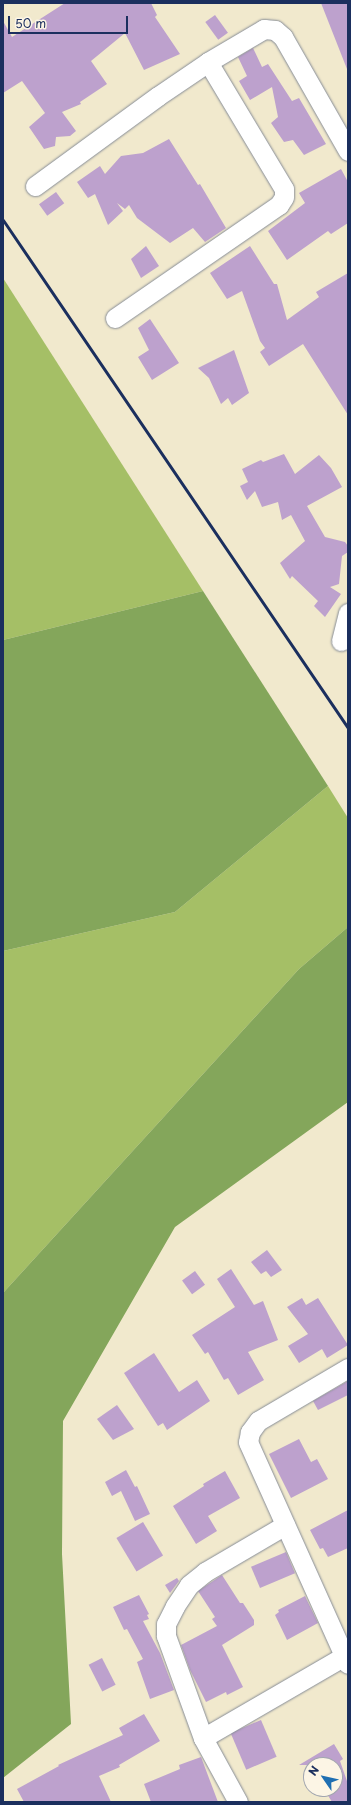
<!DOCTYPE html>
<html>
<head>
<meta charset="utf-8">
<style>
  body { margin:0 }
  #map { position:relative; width:351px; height:1805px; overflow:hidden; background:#f1e9cd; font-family:"Playpen Sans",sans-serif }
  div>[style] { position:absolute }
  .green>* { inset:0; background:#a5bf66 }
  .forest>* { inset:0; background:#84a65b }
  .building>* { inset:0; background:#bda1cd; transform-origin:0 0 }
  .roads { filter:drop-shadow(0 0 1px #868c96) drop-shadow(0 0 1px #868c96) }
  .minor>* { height:19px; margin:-9.5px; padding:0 9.5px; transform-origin:9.5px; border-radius:9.5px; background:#fff }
  .rail>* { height:3px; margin:-1.5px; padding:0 1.5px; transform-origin:1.5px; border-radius:1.5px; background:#1b2f5e }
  span { translate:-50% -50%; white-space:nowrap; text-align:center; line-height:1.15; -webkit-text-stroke:3px #fcf5e5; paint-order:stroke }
  .frame { position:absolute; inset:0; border:4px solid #1b2f5e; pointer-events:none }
  .north { position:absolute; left:303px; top:1757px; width:40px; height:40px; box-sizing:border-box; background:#fcf5e5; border:1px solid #a2a6af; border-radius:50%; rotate:304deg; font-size:11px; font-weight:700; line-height:16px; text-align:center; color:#1b2f5e }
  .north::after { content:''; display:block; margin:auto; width:14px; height:18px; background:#1f6fb2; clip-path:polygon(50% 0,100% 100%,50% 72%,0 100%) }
  .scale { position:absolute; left:8px; top:16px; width:120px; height:18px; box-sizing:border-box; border:2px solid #1b2f5e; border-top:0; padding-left:5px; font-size:12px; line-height:14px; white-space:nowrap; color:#1b2f5e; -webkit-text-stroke:3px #fcf5e5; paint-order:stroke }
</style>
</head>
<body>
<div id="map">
  <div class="green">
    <i style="clip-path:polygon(3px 278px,203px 591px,3px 640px)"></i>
    <i style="clip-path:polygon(328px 786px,348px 818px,348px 927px,299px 969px,3px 1293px,3px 951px,175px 912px)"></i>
  </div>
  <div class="forest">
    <i style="clip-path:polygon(203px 591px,328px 786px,175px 912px,3px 951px,3px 640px)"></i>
    <i style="clip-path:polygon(348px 927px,348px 1102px,175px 1227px,63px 1421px,62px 1554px,71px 1724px,3px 1778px,3px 1293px,299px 969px)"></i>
  </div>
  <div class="building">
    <i style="clip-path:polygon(65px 3px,151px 3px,157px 15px,155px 17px,180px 54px,144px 70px,125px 33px,91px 61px,107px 84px,80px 102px,81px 104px,62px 112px,76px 131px,70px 136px,56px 137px,55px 146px,44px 149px,29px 127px,45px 113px,22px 81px,3px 93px,3px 21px,12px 37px)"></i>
    <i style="clip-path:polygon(321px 3px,348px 3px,348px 68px,347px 69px)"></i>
    <i style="left:215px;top:15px;width:22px;height:12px;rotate:54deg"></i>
    <i style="clip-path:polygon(253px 48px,262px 67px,268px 64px,292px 101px,299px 98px,326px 144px,304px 155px,293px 140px,284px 142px,271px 123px,278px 117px,272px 87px,250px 100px,239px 81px,247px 76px,238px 57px)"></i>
    <i style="clip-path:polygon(169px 139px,198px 185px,200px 184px,226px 228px,205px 242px,193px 228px,170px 243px,137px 218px,129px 205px,125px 209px,117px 203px,123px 211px,108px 225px,95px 194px,88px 198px,77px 182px,100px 166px,105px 174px,121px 156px,143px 153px)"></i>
    <i style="clip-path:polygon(341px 169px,348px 182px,348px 223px,331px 234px,328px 231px,287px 260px,268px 231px,305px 203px,299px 193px)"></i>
    <i style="left:56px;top:192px;width:14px;height:21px;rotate:54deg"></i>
    <i style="clip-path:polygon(146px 246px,159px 266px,141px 278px,131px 259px)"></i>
    <i style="clip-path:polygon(250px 246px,274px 284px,277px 284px,287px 320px,319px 297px,316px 292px,348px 273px,348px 415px,303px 344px,269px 366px,260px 352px,265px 348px,260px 341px,242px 291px,227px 299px,210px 273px)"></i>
    <i style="clip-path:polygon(150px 319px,179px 363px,152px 380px,138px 357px,149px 350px,138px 328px)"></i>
    <i style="clip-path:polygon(234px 350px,249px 393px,232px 405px,228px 398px,221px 404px,209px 378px,198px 368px)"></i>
    <i style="clip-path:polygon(284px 454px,295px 474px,319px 455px,331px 468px,342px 487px,307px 506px,325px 537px,345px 542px,348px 546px,348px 552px,342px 556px,339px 584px,330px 587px,341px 594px,325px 617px,314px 606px,318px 601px,292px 576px,290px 579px,280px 563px,305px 541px,291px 515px,282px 520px,278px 502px,262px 507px,255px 491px,247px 500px,240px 486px,248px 482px,242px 469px,261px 460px,263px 462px)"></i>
    <i style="clip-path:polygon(267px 1250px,282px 1270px,271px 1277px,266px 1271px,261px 1274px,251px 1262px)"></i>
    <i style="clip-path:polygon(231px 1269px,254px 1305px,263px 1301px,278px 1340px,248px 1352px,264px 1380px,238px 1395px,228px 1378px,224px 1380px,208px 1352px,205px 1354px,192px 1335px,235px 1307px,217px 1279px)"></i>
    <i style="left:195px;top:1271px;width:17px;height:16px;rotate:54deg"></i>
    <i style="clip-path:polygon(302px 1298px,306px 1305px,318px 1298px,348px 1345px,327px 1358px,322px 1349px,299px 1363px,288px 1346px,308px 1334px,287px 1307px)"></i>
    <i style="clip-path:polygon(154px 1353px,179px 1392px,197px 1380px,210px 1401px,167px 1430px,163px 1423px,158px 1426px,124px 1373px)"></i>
    <i style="clip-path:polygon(348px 1381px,348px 1395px,318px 1410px,313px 1401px)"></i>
    <i style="clip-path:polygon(117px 1405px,134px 1429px,113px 1440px,97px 1419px)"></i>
    <i style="clip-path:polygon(299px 1439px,311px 1462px,317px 1459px,328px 1479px,291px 1498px,269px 1454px)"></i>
    <i style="clip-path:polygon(126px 1470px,135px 1487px,137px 1486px,150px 1514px,135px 1521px,121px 1491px,112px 1496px,105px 1482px)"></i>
    <i style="clip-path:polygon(225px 1471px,240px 1498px,208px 1516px,217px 1531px,196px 1544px,173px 1506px,204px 1486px,203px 1484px)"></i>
    <i style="clip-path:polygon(348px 1510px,348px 1548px,328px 1557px,323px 1548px,320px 1549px,310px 1530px)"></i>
    <i style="left:143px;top:1522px;width:39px;height:31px;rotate:59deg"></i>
    <i style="left:286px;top:1552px;width:23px;height:38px;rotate:67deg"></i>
    <i style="clip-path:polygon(222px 1575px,240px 1603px,243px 1603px,254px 1620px,254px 1625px,222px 1645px,243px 1687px,227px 1695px,226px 1692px,206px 1702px,190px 1670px,181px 1645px,217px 1626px,212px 1619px,215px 1617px,198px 1591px)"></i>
    <i style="clip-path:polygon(177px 1578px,179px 1581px,170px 1593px,165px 1585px)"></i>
    <i style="clip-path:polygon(139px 1595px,149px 1614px,147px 1615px,149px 1619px,143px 1621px,160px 1653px,174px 1690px,150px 1699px,137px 1662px,143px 1659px,127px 1629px,124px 1630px,113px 1607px)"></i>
    <i style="clip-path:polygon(305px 1596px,318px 1623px,287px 1640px,275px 1615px,279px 1612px,278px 1610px)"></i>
    <i style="left:102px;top:1658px;width:30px;height:15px;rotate:63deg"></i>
    <i style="clip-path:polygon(144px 1714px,160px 1741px,119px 1765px,120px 1767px,99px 1776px,111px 1802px,24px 1802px,17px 1789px,59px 1766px,58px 1765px,123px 1735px,119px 1728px)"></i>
    <i style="left:261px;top:1720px;width:40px;height:33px;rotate:67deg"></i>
    <i style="clip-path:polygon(334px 1744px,343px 1759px,340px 1761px,348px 1784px,348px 1802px,332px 1802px,324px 1789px,335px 1789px,335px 1765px,299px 1765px)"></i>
    <i style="clip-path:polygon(201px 1757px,218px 1802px,151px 1802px,144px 1784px,180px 1769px,179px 1765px)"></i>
  </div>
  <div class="roads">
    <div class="minor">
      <i style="left:35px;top:186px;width:152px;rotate:-36.2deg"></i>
      <i style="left:158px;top:96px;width:60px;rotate:-34.2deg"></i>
      <i style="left:208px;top:62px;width:65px;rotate:-30.5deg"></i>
      <i style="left:264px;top:29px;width:11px;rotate:5deg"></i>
      <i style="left:275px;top:30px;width:11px;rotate:41deg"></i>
      <i style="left:283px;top:37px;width:131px;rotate:60.3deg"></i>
      <i style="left:115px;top:318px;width:199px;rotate:-34.6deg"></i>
      <i style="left:279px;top:205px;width:9px;rotate:-58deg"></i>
      <i style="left:284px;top:197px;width:8px;rotate:-90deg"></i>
      <i style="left:284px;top:189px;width:148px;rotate:-120.9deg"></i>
      <i style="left:341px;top:641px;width:29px;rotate:-76deg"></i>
      <i style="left:348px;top:1368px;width:104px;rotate:149.5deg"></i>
      <i style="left:258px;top:1421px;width:14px;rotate:126deg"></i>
      <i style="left:250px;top:1432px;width:10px;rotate:101deg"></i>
      <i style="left:248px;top:1442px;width:243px;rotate:65.8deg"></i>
      <i style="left:203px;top:1738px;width:168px;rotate:-30.1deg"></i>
      <i style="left:238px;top:1802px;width:73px;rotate:-118.7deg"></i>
      <i style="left:203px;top:1738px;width:109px;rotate:-109.9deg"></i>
      <i style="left:166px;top:1636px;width:12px;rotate:-90deg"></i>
      <i style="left:166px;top:1624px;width:20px;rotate:-63deg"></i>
      <i style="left:175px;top:1606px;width:25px;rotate:-56deg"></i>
      <i style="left:189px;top:1585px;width:21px;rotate:-39deg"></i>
      <i style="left:205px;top:1572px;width:93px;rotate:-30.4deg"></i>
    </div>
  </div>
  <div class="rail">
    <i style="left:3px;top:220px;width:614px;rotate:55.82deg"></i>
  </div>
  <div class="frame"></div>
  <div class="north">N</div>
  <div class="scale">50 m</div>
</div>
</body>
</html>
